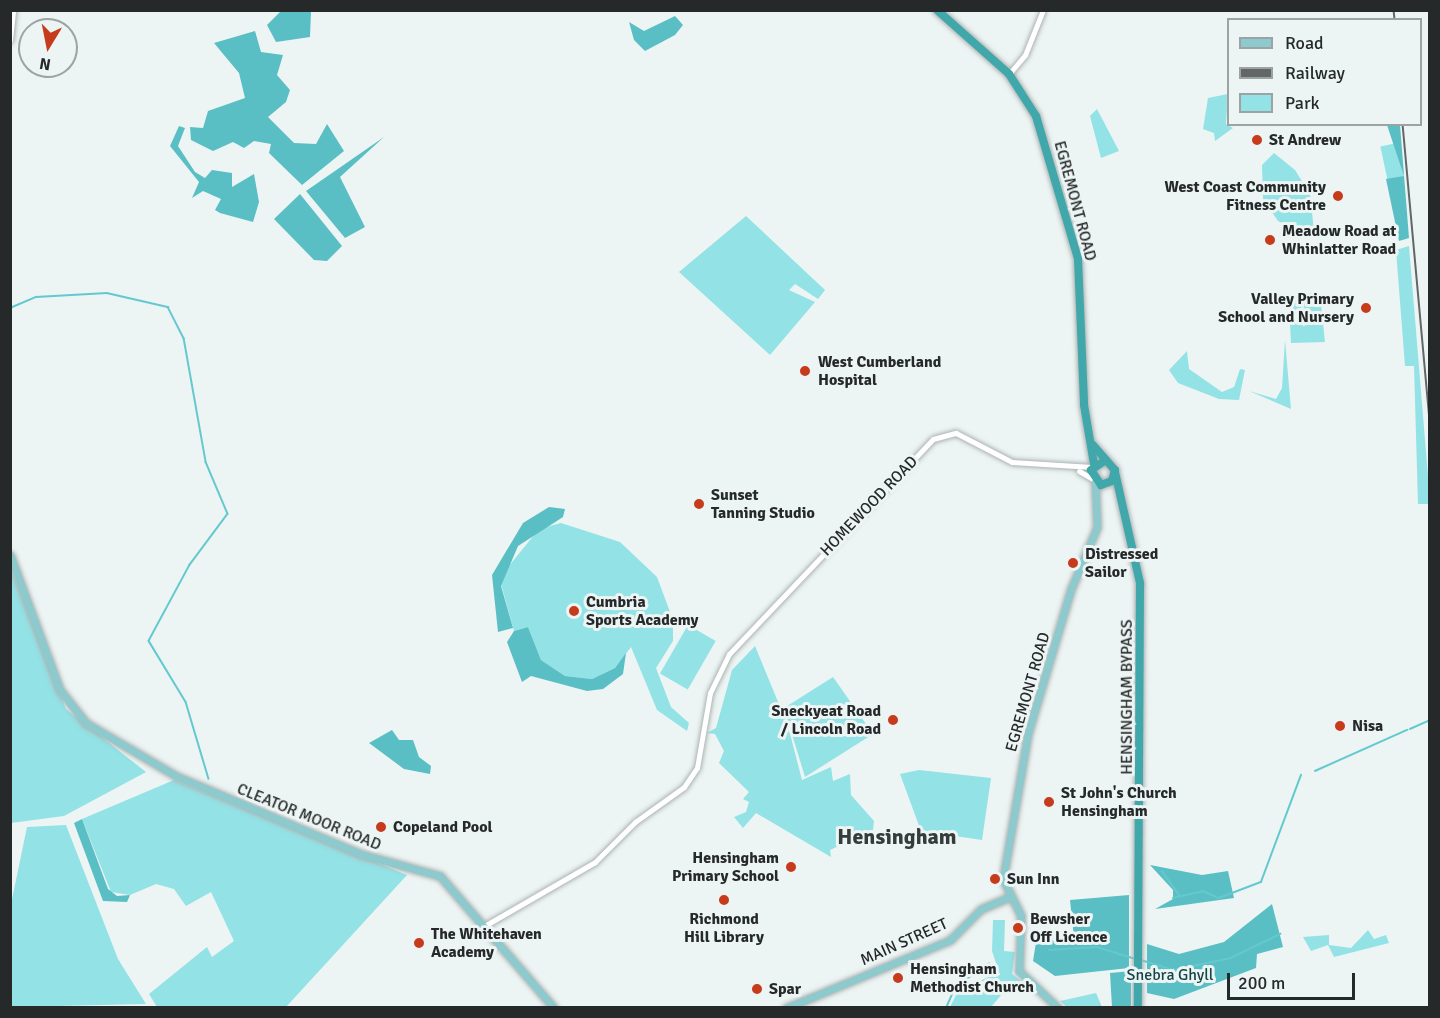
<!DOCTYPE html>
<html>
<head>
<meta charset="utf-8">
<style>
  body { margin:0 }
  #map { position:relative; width:1440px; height:1018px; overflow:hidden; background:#edf4f4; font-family:Signika,sans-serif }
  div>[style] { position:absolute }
  .green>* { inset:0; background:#93e2e6; transform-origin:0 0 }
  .forest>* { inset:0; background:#59bfc4 }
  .stream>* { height:1.5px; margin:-0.75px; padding:0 0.75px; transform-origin:0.75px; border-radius:0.75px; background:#64c9ce }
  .roads { filter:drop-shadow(0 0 2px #acb3b3) drop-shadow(0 0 2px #acb3b3) }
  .minor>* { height:5px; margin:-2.5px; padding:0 2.5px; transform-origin:2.5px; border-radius:2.5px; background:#fff }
  .major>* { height:7px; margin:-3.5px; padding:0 3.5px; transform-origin:3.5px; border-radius:3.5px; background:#8ccacd }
  .highway>* { height:8px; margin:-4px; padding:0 4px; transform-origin:4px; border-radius:4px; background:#40a7ab }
  .rail>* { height:1.5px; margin:-0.75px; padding:0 0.75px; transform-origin:0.75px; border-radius:0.75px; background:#626666 }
  .dots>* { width:16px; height:16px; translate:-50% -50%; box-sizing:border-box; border:3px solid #edf4f4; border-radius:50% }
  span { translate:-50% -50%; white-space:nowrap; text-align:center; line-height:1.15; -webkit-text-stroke:6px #edf4f4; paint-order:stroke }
  .poi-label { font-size:16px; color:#262929; font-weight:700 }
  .left { translate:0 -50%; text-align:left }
  .right { translate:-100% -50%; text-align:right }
  .street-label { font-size:16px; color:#262929 }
  .park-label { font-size:16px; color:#164547 }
  .district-label { font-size:22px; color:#363b3c; font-weight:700 }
  .frame { position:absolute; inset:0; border:12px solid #262929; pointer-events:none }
  .legend { position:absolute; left:1227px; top:18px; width:195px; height:108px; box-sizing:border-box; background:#edf4f4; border:2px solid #9da3a3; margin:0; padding:8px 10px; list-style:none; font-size:18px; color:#262929 }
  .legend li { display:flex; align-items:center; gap:12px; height:30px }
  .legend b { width:30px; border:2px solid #9da3a3 }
  .north { position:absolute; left:18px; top:18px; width:60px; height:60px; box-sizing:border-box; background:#edf4f4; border:2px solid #9da3a3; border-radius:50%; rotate:190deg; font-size:16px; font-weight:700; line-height:24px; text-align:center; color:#262929 }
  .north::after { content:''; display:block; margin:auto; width:21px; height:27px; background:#c53b1b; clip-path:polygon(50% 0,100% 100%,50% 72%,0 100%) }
  .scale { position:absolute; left:1227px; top:973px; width:128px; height:27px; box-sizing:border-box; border:3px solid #262929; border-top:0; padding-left:8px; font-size:18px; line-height:21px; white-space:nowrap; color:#262929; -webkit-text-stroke:4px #edf4f4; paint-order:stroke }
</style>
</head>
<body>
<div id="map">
  <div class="green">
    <i style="clip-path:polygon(1228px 94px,1226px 124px,1233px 128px,1215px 141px,1214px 133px,1203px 129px,1208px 98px)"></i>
    <i style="clip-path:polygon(1097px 109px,1119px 151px,1101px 158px,1090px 116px)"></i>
    <i style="left:1397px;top:143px;width:34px;height:17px;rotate:78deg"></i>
    <i style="clip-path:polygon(1274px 153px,1295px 170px,1310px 194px,1314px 231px,1295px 230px,1278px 221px,1263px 199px,1262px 165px)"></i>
    <i style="clip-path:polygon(746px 216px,825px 290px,818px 299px,795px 284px,789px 290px,815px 302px,770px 355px,679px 272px)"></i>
    <i style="clip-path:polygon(1409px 246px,1429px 488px,1429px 504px,1418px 504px,1414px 366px,1405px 366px,1396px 250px)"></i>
    <i style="clip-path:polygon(1314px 292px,1320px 295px,1325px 342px,1291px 343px,1289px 304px,1292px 297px)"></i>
    <i style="clip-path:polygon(1285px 340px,1291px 409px,1249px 391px,1276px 399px,1282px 388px)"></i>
    <i style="clip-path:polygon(1187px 351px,1189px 369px,1222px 392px,1234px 387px,1240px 369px,1245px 370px,1239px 400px,1219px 399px,1178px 383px,1169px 370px)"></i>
    <i style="clip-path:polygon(561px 523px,620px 542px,657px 577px,673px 620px,673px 641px,656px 668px,671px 707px,689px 723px,687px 731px,657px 710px,631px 647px,615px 668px,592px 679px,565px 676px,541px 660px,528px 627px,514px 631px,501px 584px,504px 572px,539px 529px)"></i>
    <i style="clip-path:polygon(10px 567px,66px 709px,146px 772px,64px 816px,11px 823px)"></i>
    <i style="left:688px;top:625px;width:32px;height:56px;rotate:30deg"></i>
    <i style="clip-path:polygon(755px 646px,788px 726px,802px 780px,831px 767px,833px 781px,850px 774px,851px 795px,874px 821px,873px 830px,830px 850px,831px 857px,756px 813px,743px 828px,734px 817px,746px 812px,749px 802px,743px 799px,749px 792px,719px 763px,724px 751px,715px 734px,707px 733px,716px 728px,732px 670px)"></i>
    <i style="clip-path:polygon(833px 677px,873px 734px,805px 777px,784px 708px)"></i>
    <i style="clip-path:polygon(919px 770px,991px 778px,982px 840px,921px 831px,900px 774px)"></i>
    <i style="clip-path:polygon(174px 780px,407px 875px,286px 1007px,157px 1007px,149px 994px,207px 947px,212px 957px,234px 941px,211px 892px,186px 906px,174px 889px,156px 884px,130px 895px,111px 892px,82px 819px)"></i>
    <i style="clip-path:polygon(66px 825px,118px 959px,146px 1004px,11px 1007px,11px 904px,27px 827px)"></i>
    <i style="clip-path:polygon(993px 920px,1005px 920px,1004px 951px,1015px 952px,1012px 974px,1030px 988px,1008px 987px,991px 1007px,950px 1007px,958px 991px,999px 972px,992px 951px)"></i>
    <i style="clip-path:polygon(1368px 930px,1374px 939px,1386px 935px,1389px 943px,1334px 957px,1328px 945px,1311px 951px,1303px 937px,1329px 935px,1329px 945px,1351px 948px)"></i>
    <i style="clip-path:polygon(1096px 993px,1102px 1007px,1067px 1007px,1060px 1001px)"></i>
  </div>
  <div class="forest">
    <i style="clip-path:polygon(281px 11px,311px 11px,310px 37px,276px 42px,267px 25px)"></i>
    <i style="clip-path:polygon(675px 16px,683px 25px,675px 35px,645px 51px,634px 40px,629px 22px,644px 31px)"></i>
    <i style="clip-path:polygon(255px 31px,261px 52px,283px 55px,277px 75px,290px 90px,286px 102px,268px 117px,294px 143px,316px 144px,327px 124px,344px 151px,302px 185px,269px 153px,271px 144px,254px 141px,244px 148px,233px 142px,213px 151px,191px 140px,190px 127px,203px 128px,208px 111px,245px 98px,239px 73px,214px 43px)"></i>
    <i style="clip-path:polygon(1387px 125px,1400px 125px,1409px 238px,1399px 241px,1386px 179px,1404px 176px)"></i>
    <i style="clip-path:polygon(179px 126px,185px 128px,178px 146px,195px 172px,205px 178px,212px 170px,232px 173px,232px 187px,254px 174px,259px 202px,253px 222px,220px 213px,215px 210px,221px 199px,203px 191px,192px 198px,199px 182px,170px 146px)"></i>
    <i style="clip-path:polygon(384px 137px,340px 177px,365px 227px,345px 238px,306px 191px)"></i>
    <i style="clip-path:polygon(300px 194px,342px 246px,327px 261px,314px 260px,274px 219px)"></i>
    <i style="clip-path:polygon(549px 507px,565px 509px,563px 517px,518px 546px,501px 586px,513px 628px,498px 632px,492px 575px,523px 523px)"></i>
    <i style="clip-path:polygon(528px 627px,541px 660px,565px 676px,592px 679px,615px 668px,626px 653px,623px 674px,603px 689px,587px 691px,531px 676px,522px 682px,507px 642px,514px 631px)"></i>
    <i style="clip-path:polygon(392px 730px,399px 740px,413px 740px,419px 757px,431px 766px,430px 774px,404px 769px,369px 743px)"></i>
    <i style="clip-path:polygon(82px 819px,108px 889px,117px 896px,130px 895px,127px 902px,103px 901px,74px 823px)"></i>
    <i style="clip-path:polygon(1150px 865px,1202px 875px,1228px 871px,1234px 898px,1155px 909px,1173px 899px,1173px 890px)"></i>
    <i style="clip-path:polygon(1129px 895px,1129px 968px,1055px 976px,1033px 961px,1037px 936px,1074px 938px,1070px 900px)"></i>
    <i style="clip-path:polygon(1272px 904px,1283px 947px,1257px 954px,1256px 968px,1174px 999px,1147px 993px,1147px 944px,1179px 954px,1224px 942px)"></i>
    <i style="clip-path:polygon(1131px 971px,1131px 1007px,1112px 1007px,1110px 973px)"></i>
  </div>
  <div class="stream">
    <i style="left:10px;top:308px;width:28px;rotate:-23deg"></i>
    <i style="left:36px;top:297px;width:71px;rotate:-3.2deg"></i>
    <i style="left:107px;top:293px;width:63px;rotate:12.9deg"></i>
    <i style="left:168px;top:307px;width:35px;rotate:63deg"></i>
    <i style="left:184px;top:338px;width:126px;rotate:79.9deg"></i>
    <i style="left:206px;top:462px;width:56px;rotate:67.1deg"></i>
    <i style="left:228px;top:514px;width:64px;rotate:126.7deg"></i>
    <i style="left:190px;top:565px;width:86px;rotate:118.3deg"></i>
    <i style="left:149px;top:641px;width:71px;rotate:58.8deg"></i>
    <i style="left:186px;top:702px;width:80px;rotate:73.4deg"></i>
    <i style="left:1410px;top:729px;width:22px;rotate:-24deg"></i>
    <i style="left:1315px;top:771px;width:101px;rotate:-24deg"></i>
    <i style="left:1162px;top:871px;width:31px;rotate:54deg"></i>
    <i style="left:1173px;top:898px;width:31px;rotate:-13deg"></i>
    <i style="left:1203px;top:891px;width:17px;rotate:24deg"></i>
    <i style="left:1219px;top:898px;width:45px;rotate:-20.9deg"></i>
    <i style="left:1261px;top:882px;width:114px;rotate:-69.5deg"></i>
    <i style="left:1049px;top:950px;width:48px;rotate:-3.6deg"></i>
    <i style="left:1097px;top:947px;width:41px;rotate:17.1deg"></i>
    <i style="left:1141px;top:960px;width:34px;rotate:17deg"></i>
    <i style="left:1174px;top:970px;width:58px;rotate:-11.9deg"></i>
    <i style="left:1231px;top:958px;width:55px;rotate:-26.1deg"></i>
    <i style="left:946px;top:1008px;width:24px;rotate:-66deg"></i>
    <i style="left:956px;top:986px;width:40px;rotate:-34deg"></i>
  </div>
  <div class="roads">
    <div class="minor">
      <i style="left:10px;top:40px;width:30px;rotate:-84deg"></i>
      <i style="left:1009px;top:74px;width:25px;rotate:-50deg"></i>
      <i style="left:1025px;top:55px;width:48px;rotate:-68.2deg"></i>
      <i style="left:1079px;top:471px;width:16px;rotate:30deg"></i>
      <i style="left:486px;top:925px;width:126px;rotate:-30deg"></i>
      <i style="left:595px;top:862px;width:57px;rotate:-45deg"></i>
      <i style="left:635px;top:822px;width:60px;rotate:-35.5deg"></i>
      <i style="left:684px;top:787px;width:23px;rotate:-56deg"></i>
      <i style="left:697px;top:768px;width:76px;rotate:-80.2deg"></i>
      <i style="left:710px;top:693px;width:43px;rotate:-64deg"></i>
      <i style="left:729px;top:654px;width:296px;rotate:-46.5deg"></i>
      <i style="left:933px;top:439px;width:24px;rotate:-15deg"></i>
      <i style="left:956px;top:433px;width:63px;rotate:27.4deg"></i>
      <i style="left:1012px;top:462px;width:80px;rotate:3.6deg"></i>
    </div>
    <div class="major">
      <i style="left:10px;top:555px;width:144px;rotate:69.7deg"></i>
      <i style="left:60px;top:690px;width:42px;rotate:51.8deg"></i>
      <i style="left:86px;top:723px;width:104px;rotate:30.5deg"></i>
      <i style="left:176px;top:776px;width:201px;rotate:22.9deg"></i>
      <i style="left:361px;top:854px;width:82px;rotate:15.6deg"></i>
      <i style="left:440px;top:876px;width:174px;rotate:49.2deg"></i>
      <i style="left:786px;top:1008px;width:178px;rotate:-22.5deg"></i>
      <i style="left:950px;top:940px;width:44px;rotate:-45deg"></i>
      <i style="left:981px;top:909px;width:30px;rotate:-23deg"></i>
      <i style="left:1058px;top:1008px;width:54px;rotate:-136.5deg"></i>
      <i style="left:1019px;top:971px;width:55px;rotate:-87.9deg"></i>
      <i style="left:1021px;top:916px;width:41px;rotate:-115.9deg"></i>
      <i style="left:1003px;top:879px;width:148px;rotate:-80.3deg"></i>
      <i style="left:1028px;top:733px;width:150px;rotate:-73.4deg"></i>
      <i style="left:1071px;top:589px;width:67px;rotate:-67.2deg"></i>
      <i style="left:1097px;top:527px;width:45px;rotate:-92.5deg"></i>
    </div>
    <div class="highway">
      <i style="left:937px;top:10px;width:96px;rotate:41.6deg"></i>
      <i style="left:1009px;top:74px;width:50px;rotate:57.3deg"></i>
      <i style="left:1036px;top:116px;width:149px;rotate:73.6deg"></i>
      <i style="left:1078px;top:259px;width:146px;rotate:87.6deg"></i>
      <i style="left:1084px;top:405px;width:60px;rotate:80.4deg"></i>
      <i style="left:1093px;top:445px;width:33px;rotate:49deg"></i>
      <i style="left:1115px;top:470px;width:11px;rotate:105deg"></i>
      <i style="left:1112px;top:481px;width:12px;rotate:160deg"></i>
      <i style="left:1101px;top:485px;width:18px;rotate:-124deg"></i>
      <i style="left:1091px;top:470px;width:18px;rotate:-34deg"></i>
      <i style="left:1115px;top:472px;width:114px;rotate:77.3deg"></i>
      <i style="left:1140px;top:583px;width:425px;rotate:90.3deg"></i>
    </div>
  </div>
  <div class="rail">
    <i style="left:1394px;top:10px;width:10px;rotate:84deg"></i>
    <i style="left:1403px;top:124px;width:295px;rotate:84.8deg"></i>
  </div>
  <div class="dots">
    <i style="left:1257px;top:140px;background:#c53b1b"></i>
    <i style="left:1338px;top:196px;background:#c53b1b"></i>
    <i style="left:1270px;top:240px;background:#c53b1b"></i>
    <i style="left:1366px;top:308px;background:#c53b1b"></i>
    <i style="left:805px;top:371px;background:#c53b1b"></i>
    <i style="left:699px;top:504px;background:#c53b1b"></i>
    <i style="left:1073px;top:563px;background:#c53b1b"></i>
    <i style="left:574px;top:611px;background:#c53b1b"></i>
    <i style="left:893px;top:720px;background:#c53b1b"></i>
    <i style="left:1340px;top:726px;background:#c53b1b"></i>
    <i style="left:1049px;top:802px;background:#c53b1b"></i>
    <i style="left:381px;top:827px;background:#c53b1b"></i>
    <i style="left:791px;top:867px;background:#c53b1b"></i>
    <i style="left:995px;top:879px;background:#c53b1b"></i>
    <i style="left:724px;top:900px;background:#c53b1b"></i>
    <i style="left:1018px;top:928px;background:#c53b1b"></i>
    <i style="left:419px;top:943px;background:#c53b1b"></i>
    <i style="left:898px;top:978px;background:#c53b1b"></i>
    <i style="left:757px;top:989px;background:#c53b1b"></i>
  </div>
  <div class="poi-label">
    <span class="left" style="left:1269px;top:140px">St Andrew</span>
    <span class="right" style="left:1326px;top:196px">West Coast Community<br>Fitness Centre</span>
    <span class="left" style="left:1282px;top:240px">Meadow Road at<br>Whinlatter Road</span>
    <span class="right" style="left:1354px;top:308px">Valley Primary<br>School and Nursery</span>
    <span class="left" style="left:818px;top:371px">West Cumberland<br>Hospital</span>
    <span class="left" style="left:711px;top:504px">Sunset<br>Tanning Studio</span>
    <span class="left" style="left:1085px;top:563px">Distressed<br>Sailor</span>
    <span class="left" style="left:586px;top:611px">Cumbria<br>Sports Academy</span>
    <span class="right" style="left:881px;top:720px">Sneckyeat Road<br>/ Lincoln Road</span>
    <span class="left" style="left:1352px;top:726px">Nisa</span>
    <span class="left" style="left:1061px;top:802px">St John's Church<br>Hensingham</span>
    <span class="left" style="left:393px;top:827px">Copeland Pool</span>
    <span class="right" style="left:779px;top:867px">Hensingham<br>Primary School</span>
    <span class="left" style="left:1007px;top:879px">Sun Inn</span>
    <span style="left:724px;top:928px">Richmond<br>Hill Library</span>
    <span class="left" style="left:1030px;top:928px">Bewsher<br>Off Licence</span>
    <span class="left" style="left:431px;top:943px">The Whitehaven<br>Academy</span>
    <span class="left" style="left:910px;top:978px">Hensingham<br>Methodist Church</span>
    <span class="left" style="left:769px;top:989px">Spar</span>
  </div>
  <div class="street-label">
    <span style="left:1075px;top:201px;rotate:75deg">EGREMONT ROAD</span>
    <span style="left:869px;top:506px;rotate:-46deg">HOMEWOOD ROAD</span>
    <span style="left:1028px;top:692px;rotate:-74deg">EGREMONT ROAD</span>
    <span style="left:1127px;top:697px;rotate:-90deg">HENSINGHAM BYPASS</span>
    <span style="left:309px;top:817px;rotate:22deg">CLEATOR MOOR ROAD</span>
    <span style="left:904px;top:942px;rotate:-24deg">MAIN STREET</span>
  </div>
  <div class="park-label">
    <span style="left:1170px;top:975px">Snebra Ghyll</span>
  </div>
  <div class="district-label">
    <span style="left:897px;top:837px">Hensingham</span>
  </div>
  <div class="frame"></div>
  <ul class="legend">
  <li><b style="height:8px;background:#8ccacd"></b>Road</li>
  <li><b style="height:8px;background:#626666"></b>Railway</li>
  <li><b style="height:16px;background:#93e2e6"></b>Park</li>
  </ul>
  <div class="north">N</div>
  <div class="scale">200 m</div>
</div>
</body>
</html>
